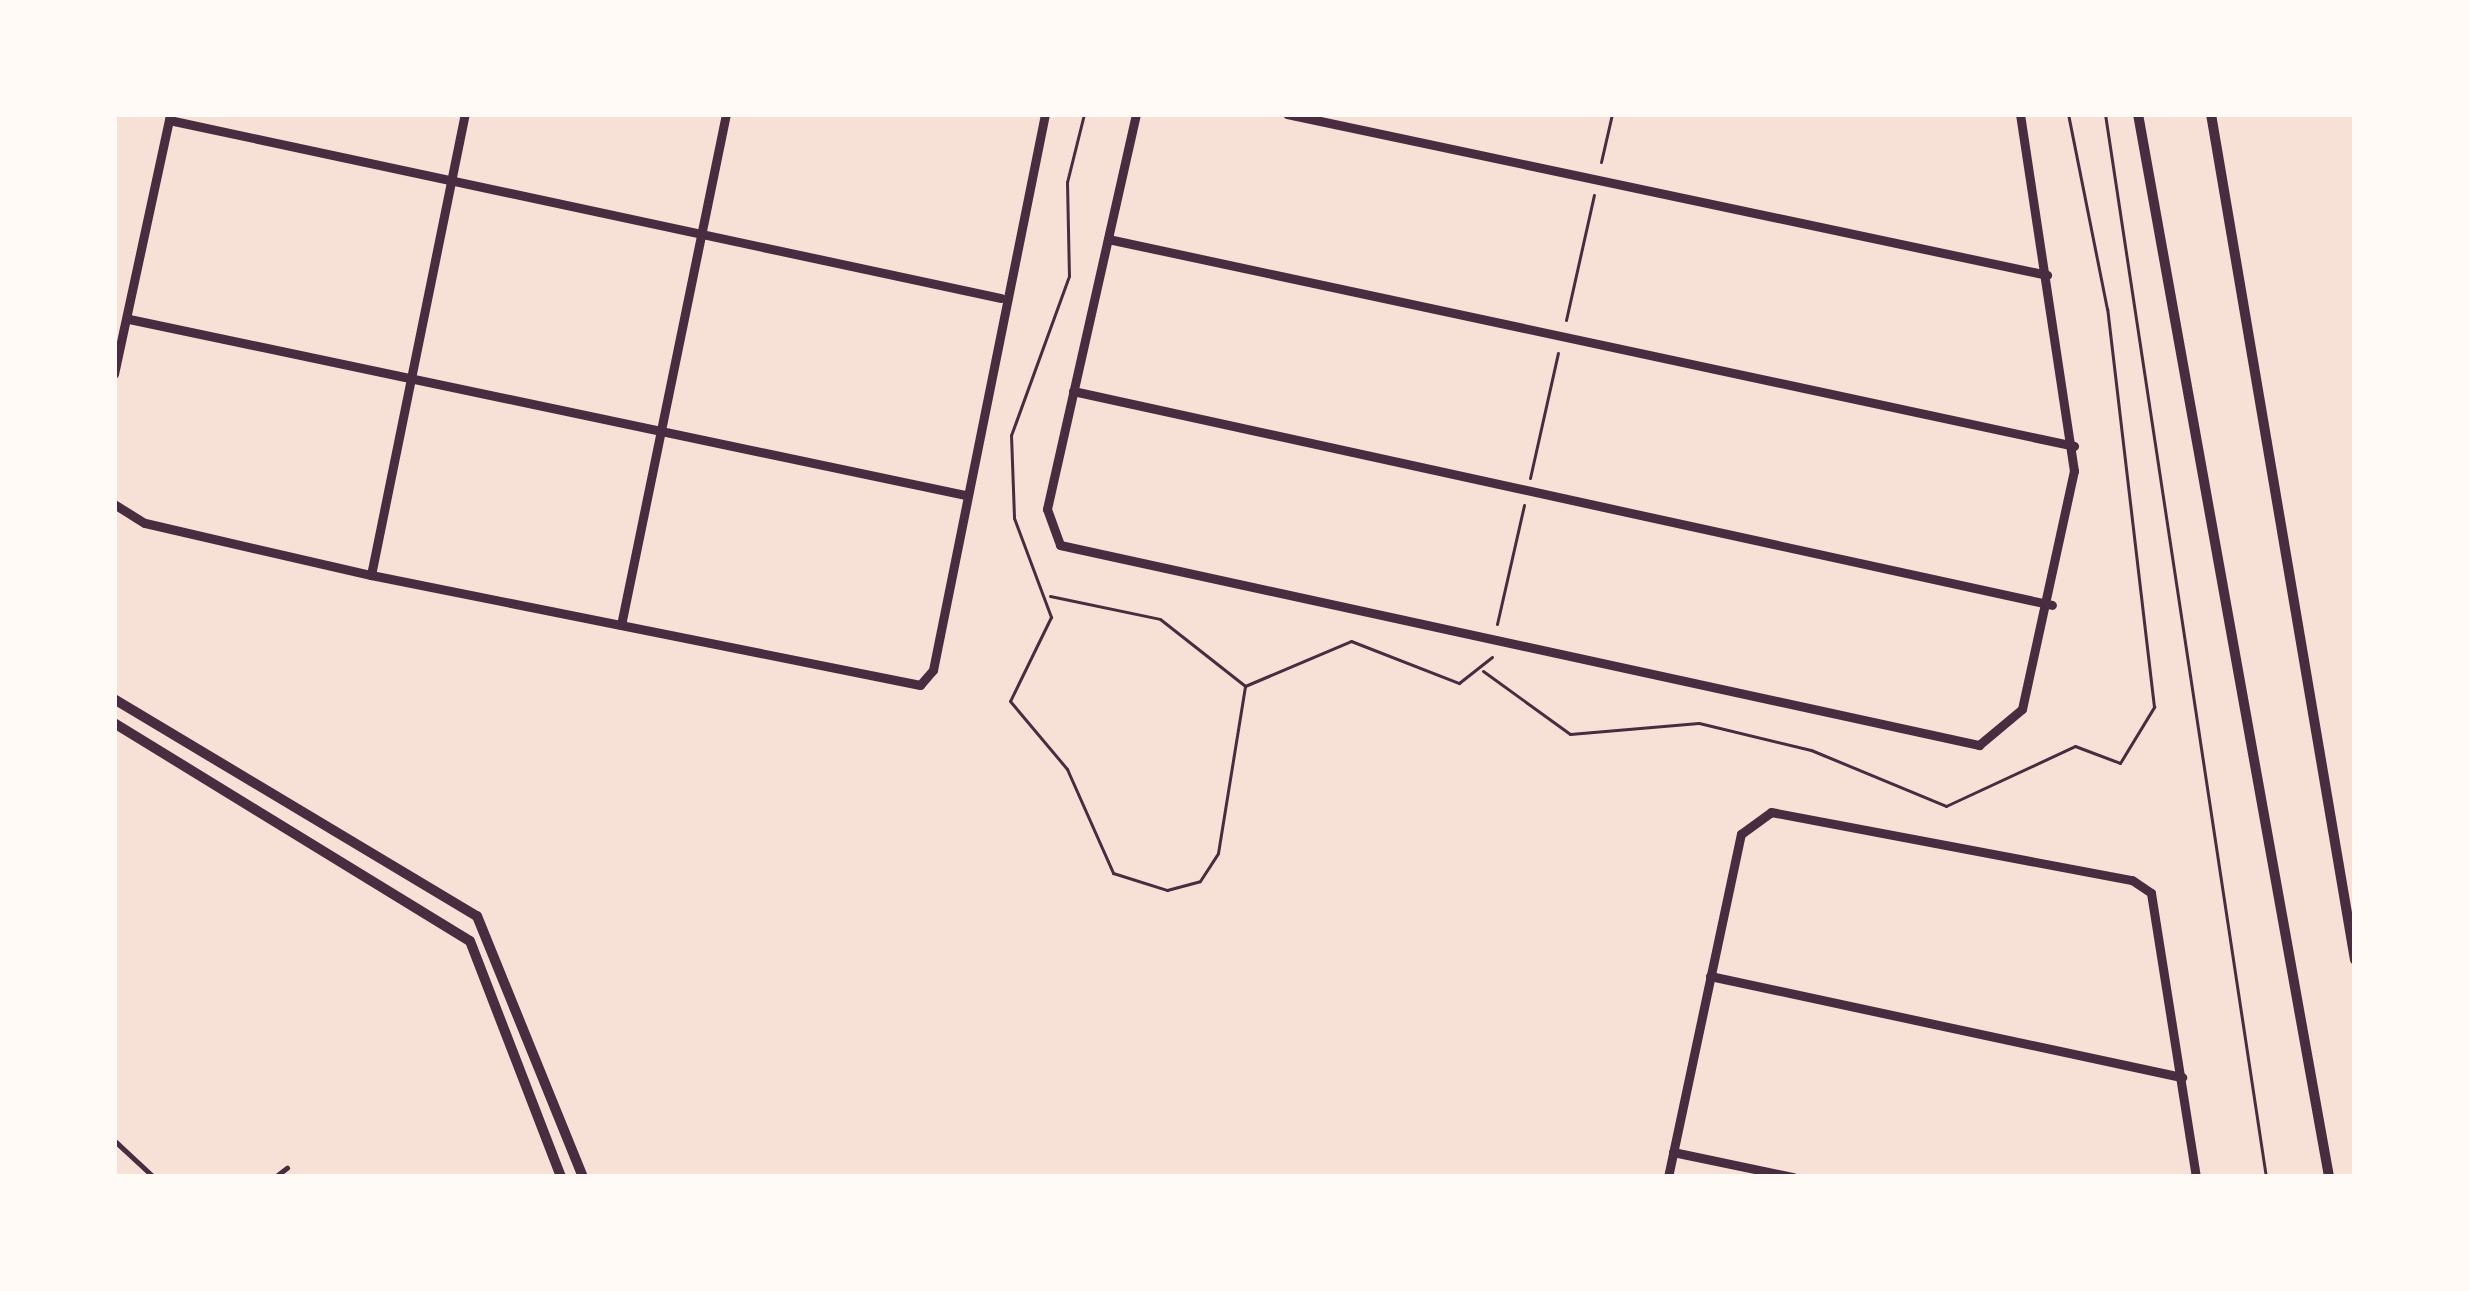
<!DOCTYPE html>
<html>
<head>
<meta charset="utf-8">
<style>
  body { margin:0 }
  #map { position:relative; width:2469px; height:1291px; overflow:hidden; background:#f7e1d7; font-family:"Source Sans 3",sans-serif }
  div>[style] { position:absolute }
  .path>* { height:3px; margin:-1.5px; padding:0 1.5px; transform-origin:1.5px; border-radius:1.5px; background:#4a2c40 }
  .service>* { height:4.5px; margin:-2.25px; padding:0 2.25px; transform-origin:2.25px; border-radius:2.25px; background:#4a2c40 }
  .minor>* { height:9px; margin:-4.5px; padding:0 4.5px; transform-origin:4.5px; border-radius:4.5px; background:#4a2c40 }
  .tertiary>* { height:10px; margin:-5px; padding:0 5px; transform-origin:5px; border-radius:5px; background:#4a2c40 }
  span { translate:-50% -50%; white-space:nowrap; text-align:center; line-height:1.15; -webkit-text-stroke:12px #fffaf5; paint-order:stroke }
  .frame { position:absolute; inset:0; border:117px solid #fffaf5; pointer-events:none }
</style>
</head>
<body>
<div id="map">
  <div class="path">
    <i style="left:1084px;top:114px;width:70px;rotate:104deg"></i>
    <i style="left:1067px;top:182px;width:94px;rotate:88.8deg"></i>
    <i style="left:1069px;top:276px;width:169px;rotate:110deg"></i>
    <i style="left:1011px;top:435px;width:83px;rotate:87.9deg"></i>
    <i style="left:1014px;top:518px;width:106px;rotate:69.5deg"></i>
    <i style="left:1051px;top:617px;width:93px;rotate:116deg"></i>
    <i style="left:1010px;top:701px;width:89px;rotate:50deg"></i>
    <i style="left:1067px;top:769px;width:114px;rotate:66.1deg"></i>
    <i style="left:1113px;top:873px;width:57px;rotate:17.5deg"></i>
    <i style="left:1167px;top:890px;width:34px;rotate:-15deg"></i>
    <i style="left:1200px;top:881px;width:33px;rotate:-57deg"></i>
    <i style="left:1218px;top:853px;width:169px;rotate:-80.8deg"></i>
    <i style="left:2105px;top:114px;width:1075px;rotate:81.39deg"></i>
    <i style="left:1601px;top:162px;width:49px;rotate:-77.1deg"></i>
    <i style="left:1566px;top:320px;width:128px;rotate:-77.4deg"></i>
    <i style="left:1530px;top:478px;width:128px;rotate:-77.4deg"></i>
    <i style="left:1050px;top:596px;width:112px;rotate:11.8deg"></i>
    <i style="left:1160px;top:619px;width:108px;rotate:38.2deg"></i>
    <i style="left:1245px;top:686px;width:115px;rotate:-23deg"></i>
    <i style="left:1351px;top:641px;width:116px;rotate:21.3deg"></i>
    <i style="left:1459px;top:683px;width:42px;rotate:-38.2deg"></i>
    <i style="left:1497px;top:624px;width:122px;rotate:-77.2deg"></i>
    <i style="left:1483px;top:671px;width:107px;rotate:35.9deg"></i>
    <i style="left:1570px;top:734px;width:129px;rotate:-4.9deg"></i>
    <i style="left:1699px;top:723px;width:115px;rotate:13.6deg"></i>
    <i style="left:1811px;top:750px;width:146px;rotate:22.5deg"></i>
    <i style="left:1946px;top:806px;width:142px;rotate:-24.9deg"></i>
    <i style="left:2075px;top:746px;width:48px;rotate:20.7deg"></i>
    <i style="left:2120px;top:763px;width:66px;rotate:-58.7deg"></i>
    <i style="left:2154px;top:707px;width:401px;rotate:-96.7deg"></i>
    <i style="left:2107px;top:309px;width:199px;rotate:-101.3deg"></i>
  </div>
  <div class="service">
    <i style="left:114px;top:1140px;width:54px;rotate:42.8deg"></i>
    <i style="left:275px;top:1177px;width:15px;rotate:-37deg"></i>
  </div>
  <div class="minor">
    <i style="left:1136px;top:114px;width:405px;rotate:102.7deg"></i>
    <i style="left:1047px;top:509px;width:38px;rotate:70deg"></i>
    <i style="left:1060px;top:545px;width:941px;rotate:12.28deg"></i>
    <i style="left:1979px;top:745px;width:56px;rotate:-39.9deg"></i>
    <i style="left:2022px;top:709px;width:244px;rotate:-77.7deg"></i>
    <i style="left:2074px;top:471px;width:361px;rotate:-98.6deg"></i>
    <i style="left:1287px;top:114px;width:777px;rotate:11.96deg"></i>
    <i style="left:169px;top:120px;width:851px;rotate:12.08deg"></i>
    <i style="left:1108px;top:239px;width:988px;rotate:12.09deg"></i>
    <i style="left:129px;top:319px;width:854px;rotate:11.89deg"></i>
    <i style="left:114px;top:374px;width:265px;rotate:-77.8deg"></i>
    <i style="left:1073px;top:391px;width:1002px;rotate:12.33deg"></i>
    <i style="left:114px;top:504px;width:36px;rotate:32deg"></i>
    <i style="left:145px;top:523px;width:232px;rotate:13deg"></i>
    <i style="left:371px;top:575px;width:560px;rotate:11.33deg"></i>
    <i style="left:920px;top:685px;width:20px;rotate:-49deg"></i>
    <i style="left:933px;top:670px;width:567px;rotate:-78.61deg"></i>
    <i style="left:371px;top:575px;width:470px;rotate:-78.5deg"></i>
    <i style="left:621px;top:625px;width:522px;rotate:-78.39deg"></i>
    <i style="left:1710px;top:976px;width:483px;rotate:12.1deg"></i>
    <i style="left:1673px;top:1152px;width:123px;rotate:11.8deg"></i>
    <i style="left:1668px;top:1177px;width:351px;rotate:-78deg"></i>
    <i style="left:1741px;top:834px;width:37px;rotate:-36deg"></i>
    <i style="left:1771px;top:812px;width:367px;rotate:10.7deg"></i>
    <i style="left:2132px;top:880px;width:23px;rotate:34deg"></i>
    <i style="left:2151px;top:893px;width:288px;rotate:81deg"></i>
  </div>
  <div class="tertiary">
    <i style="left:2138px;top:114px;width:1080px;rotate:79.81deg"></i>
    <i style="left:2211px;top:114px;width:858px;rotate:80.34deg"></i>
    <i style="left:114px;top:699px;width:423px;rotate:30.9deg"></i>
    <i style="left:477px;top:916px;width:282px;rotate:67.9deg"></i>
    <i style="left:114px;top:723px;width:417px;rotate:31.5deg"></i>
    <i style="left:470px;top:941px;width:253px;rotate:68.9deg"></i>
  </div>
  <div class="frame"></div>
</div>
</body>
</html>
